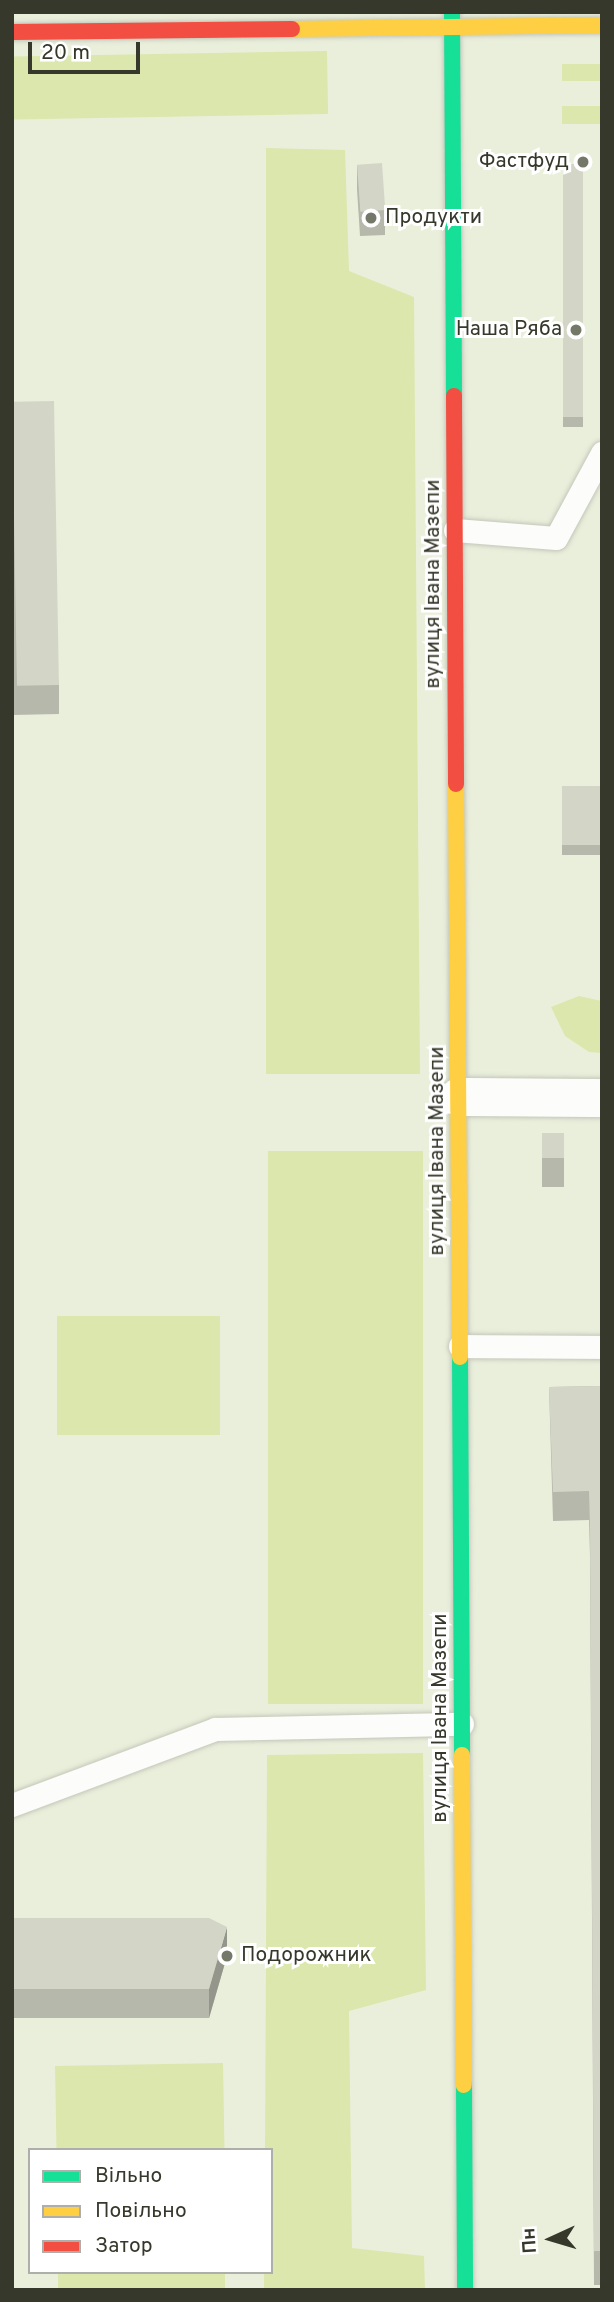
<!DOCTYPE html>
<html>
<head>
<meta charset="utf-8">
<style>
  body { margin:0 }
  #map { position:relative; width:614px; height:2302px; overflow:hidden; background:#eaefdc; font-family:Overpass,sans-serif }
  div>[style] { position:absolute }
  .green>* { inset:0; background:#dbe7ad; transform-origin:0 0 }
  .roads { filter:drop-shadow(0 0 2px #c4c7b9) drop-shadow(0 0 2px #c4c7b9) }
  .lane>* { height:23px; margin:-11.5px; padding:0 11.5px; transform-origin:11.5px; border-radius:11.5px; background:#fcfdfa }
  .street>* { height:38px; margin:-19px; padding:0 19px; transform-origin:19px; border-radius:19px; background:#fcfdfa }
  .fast>* { height:16px; margin:-8px; padding:0 8px; transform-origin:8px; border-radius:8px; background:#16e098 }
  .slow>* { height:16px; margin:-8px; padding:0 8px; transform-origin:8px; border-radius:8px; background:#ffcf43 }
  .jam>* { height:16px; margin:-8px; padding:0 8px; transform-origin:8px; border-radius:8px; background:#f24e42 }
  .wall>* { inset:0; background:#b5b8ab; transform-origin:0 0 }
  .shaded-wall>* { inset:0; background:#94968b }
  .building>* { inset:0; background:#d3d6c7; transform-origin:0 0 }
  .dots>* { width:19px; height:19px; translate:-50% -50%; box-sizing:border-box; border:4px solid #fff; border-radius:50% }
  span { translate:-50% -50%; white-space:nowrap; text-align:center; line-height:1.15; -webkit-text-stroke:6px #fff; paint-order:stroke }
  .poi-label { font-size:21px; color:#35382a }
  .right { translate:-100% -50%; text-align:right }
  .left { translate:0 -50%; text-align:left }
  .street-label { font-size:21px; color:#35382a }
  .frame { position:absolute; inset:0; border:14px solid #35382a; pointer-events:none }
  .legend { position:absolute; left:28px; top:2148px; width:245px; height:126px; box-sizing:border-box; background:#fff; border:2px solid #aeafaa; margin:0; padding:9px 12px; list-style:none; font-size:21px; color:#35382a }
  .legend li { display:flex; align-items:center; gap:14px; height:35px }
  .legend b { width:35px; border:2px solid #aeafaa }
  .north { position:absolute; left:516px; top:2204px; width:70px; height:70px; -webkit-text-stroke:5px #fff; paint-order:stroke; rotate:266deg; font-size:19px; font-weight:700; line-height:28px; text-align:center; color:#35382a }
  .north::after { content:''; display:block; margin:auto; width:24px; height:32px; background:#35382a; clip-path:polygon(50% 0,100% 100%,50% 72%,0 100%) }
  .scale { position:absolute; left:28px; top:42px; width:112px; height:32px; box-sizing:border-box; border:4px solid #35382a; border-top:0; padding-left:9px; font-size:21px; line-height:24px; white-space:nowrap; color:#35382a; -webkit-text-stroke:5px #fff; paint-order:stroke }
</style>
</head>
<body>
<div id="map">
  <div class="green">
    <i style="left:327px;top:51px;width:63px;height:315px;rotate:89deg"></i>
    <i style="left:562px;top:64px;width:40px;height:17px"></i>
    <i style="left:562px;top:106px;width:40px;height:18px"></i>
    <i style="clip-path:polygon(266px 148px,345px 150px,349px 271px,414px 297px,420px 1074px,266px 1074px)"></i>
    <i style="clip-path:polygon(579px 996px,602px 1001px,602px 1053px,589px 1052px,565px 1036px,551px 1007px)"></i>
    <i style="left:423px;top:1151px;width:553px;height:155px;rotate:90deg"></i>
    <i style="left:57px;top:1316px;width:163px;height:119px"></i>
    <i style="clip-path:polygon(423px 1753px,426px 1990px,349px 2011px,352px 2248px,424px 2256px,425px 2290px,264px 2290px,264px 2272px,271px 2272px,271px 2150px,265px 2150px,267px 1755px)"></i>
    <i style="left:223px;top:2063px;width:87px;height:168px;rotate:89deg"></i>
    <i style="left:58px;top:2272px;width:167px;height:18px"></i>
  </div>
  <div class="roads">
    <div class="lane">
      <i style="left:455px;top:530px;width:101px;rotate:4.5deg"></i>
      <i style="left:556px;top:538px;width:97px;rotate:-61.6deg"></i>
      <i style="left:460px;top:1346px;width:142px;rotate:0.4deg"></i>
      <i style="left:12px;top:1805px;width:217px;rotate:-20.5deg"></i>
      <i style="left:215px;top:1729px;width:247px;rotate:-1.2deg"></i>
    </div>
    <div class="street">
      <i style="left:459px;top:1097px;width:143px;rotate:0.4deg"></i>
    </div>
    <div class="fast">
      <i style="left:452px;top:12px;width:384px;rotate:89.7deg"></i>
      <i style="left:460px;top:1357px;width:398px;rotate:89.7deg"></i>
      <i style="left:464px;top:2085px;width:205px;rotate:89.7deg"></i>
    </div>
    <div class="slow">
      <i style="left:292px;top:29px;width:310px;rotate:-0.7deg"></i>
      <i style="left:456px;top:784px;width:573px;rotate:89.6deg"></i>
      <i style="left:462px;top:1755px;width:330px;rotate:89.7deg"></i>
    </div>
    <div class="jam">
      <i style="left:12px;top:32px;width:280px;rotate:-0.6deg"></i>
      <i style="left:454px;top:396px;width:388px;rotate:89.7deg"></i>
    </div>
  </div>
  <div class="wall">
    <i style="left:563px;top:164px;width:20px;height:263px"></i>
    <i style="clip-path:polygon(357px 165px,385px 210px,385px 235px,360px 236px,357px 189px)"></i>
    <i style="clip-path:polygon(12px 402px,59px 685px,59px 714px,12px 715px)"></i>
    <i style="left:562px;top:786px;width:40px;height:69px"></i>
    <i style="left:542px;top:1133px;width:22px;height:54px"></i>
    <i style="clip-path:polygon(602px 1386px,602px 2285px,594px 2285px,590px 1556px,589px 1520px,553px 1521px,549px 1387px)"></i>
    <i style="clip-path:polygon(12px 1918px,227px 1956px,209px 2018px,12px 2018px)"></i>
  </div>
  <div class="shaded-wall">
    <i style="clip-path:polygon(227px 1927px,227px 1956px,209px 2018px,209px 1989px)"></i>
  </div>
  <div class="building">
    <i style="left:382px;top:163px;width:47px;height:25px;rotate:86deg"></i>
    <i style="left:563px;top:164px;width:20px;height:253px"></i>
    <i style="left:54px;top:401px;width:284px;height:42px;rotate:89deg"></i>
    <i style="left:562px;top:786px;width:40px;height:59px"></i>
    <i style="left:542px;top:1133px;width:22px;height:25px"></i>
    <i style="clip-path:polygon(602px 1386px,602px 1523px,590px 1523px,590px 1527px,589px 1491px,553px 1492px,549px 1387px)"></i>
    <i style="clip-path:polygon(590px 1523px,602px 1523px,602px 2251px,594px 2251px)"></i>
    <i style="clip-path:polygon(12px 1918px,209px 1918px,227px 1927px,209px 1989px,12px 1989px)"></i>
  </div>
  <div class="dots">
    <i style="left:583px;top:162px;background:#747868"></i>
    <i style="left:371px;top:218px;background:#747868"></i>
    <i style="left:576px;top:330px;background:#747868"></i>
    <i style="left:227px;top:1956px;background:#747868"></i>
  </div>
  <div class="poi-label">
    <span class="right" style="left:569px;top:162px">Фастфуд</span>
    <span class="left" style="left:385px;top:218px">Продукти</span>
    <span class="right" style="left:562px;top:330px">Наша Ряба</span>
    <span class="left" style="left:241px;top:1956px">Подорожник</span>
  </div>
  <div class="street-label">
    <span style="left:434px;top:584px;rotate:-90deg">вулиця Івана Мазепи</span>
    <span style="left:438px;top:1151px;rotate:-90deg">вулиця Івана Мазепи</span>
    <span style="left:441px;top:1718px;rotate:-90deg">вулиця Івана Мазепи</span>
  </div>
  <div class="frame"></div>
  <ul class="legend">
  <li><b style="height:9px;background:#16e098"></b>Вільно</li>
  <li><b style="height:9px;background:#ffcf43"></b>Повільно</li>
  <li><b style="height:9px;background:#f24e42"></b>Затор</li>
  </ul>
  <div class="north">Пн</div>
  <div class="scale">20 m</div>
</div>
</body>
</html>
